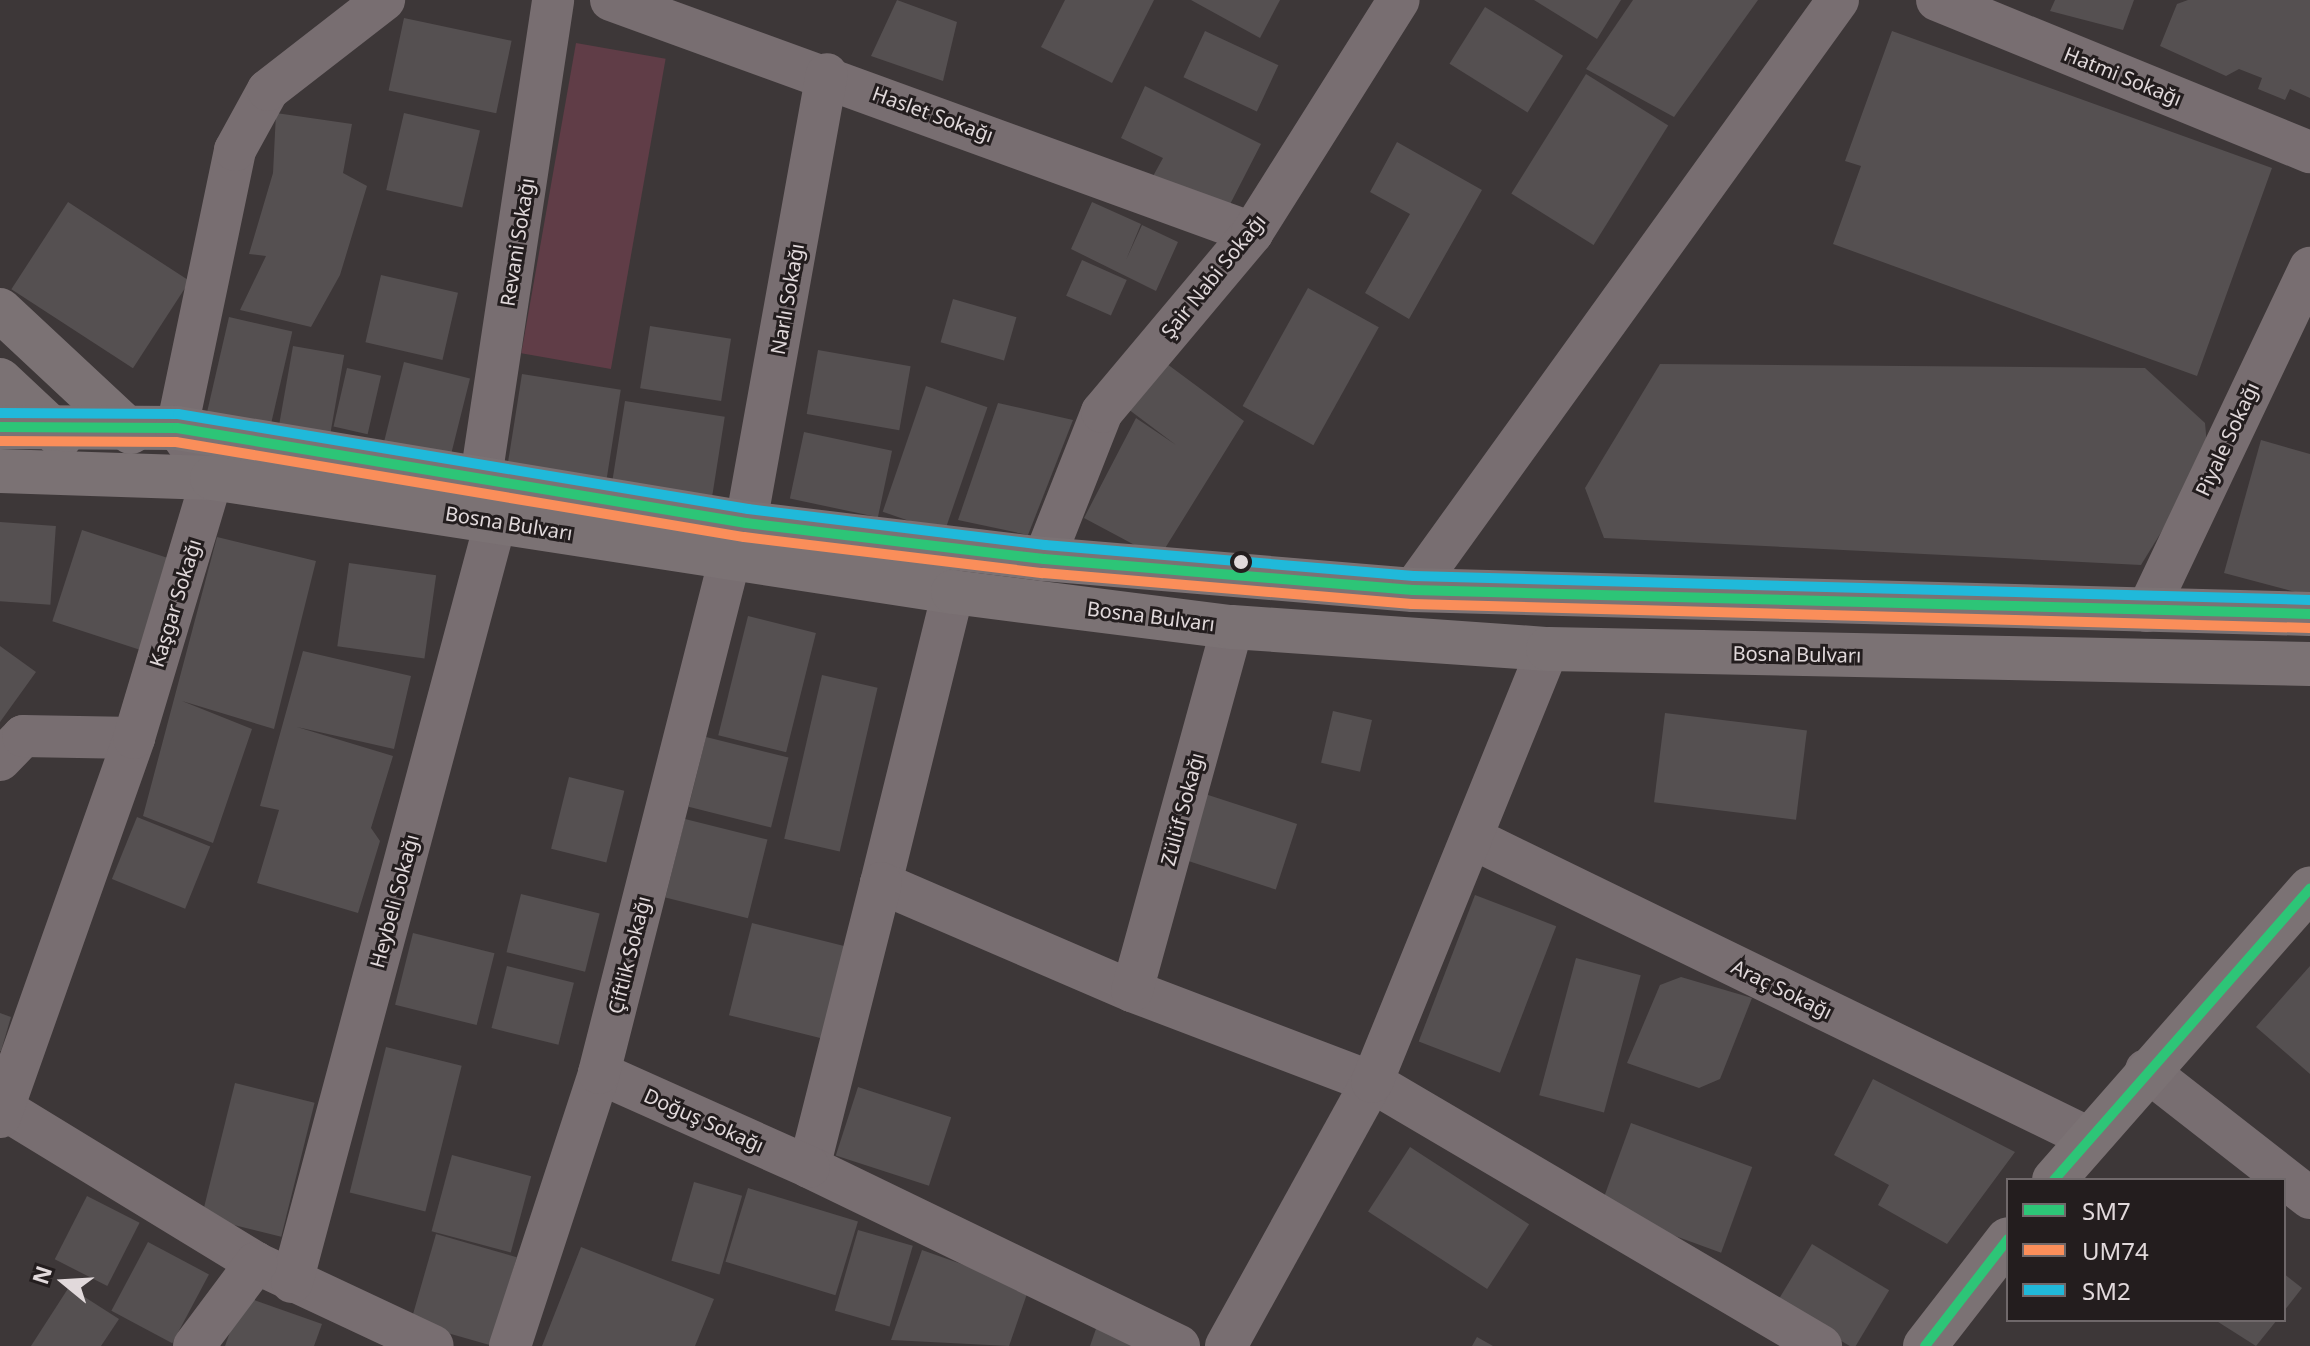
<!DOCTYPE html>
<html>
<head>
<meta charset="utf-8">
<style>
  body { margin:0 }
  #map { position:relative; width:2310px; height:1346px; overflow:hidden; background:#3d3738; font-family:"Noto Sans",sans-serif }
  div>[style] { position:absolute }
  .green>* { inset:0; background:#603d47; transform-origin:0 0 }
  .building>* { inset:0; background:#555051; transform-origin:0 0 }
  .street>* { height:42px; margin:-21px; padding:0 21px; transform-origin:21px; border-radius:21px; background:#786e71 }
  .secondary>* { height:44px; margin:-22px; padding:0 22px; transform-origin:22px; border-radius:22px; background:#7b7274 }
  .bus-1>* { height:10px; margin:-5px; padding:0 5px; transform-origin:5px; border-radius:5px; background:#2dc577 }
  .bus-2>* { height:10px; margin:-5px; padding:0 5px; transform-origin:5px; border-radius:5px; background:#fa8e5a }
  .bus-3>* { height:10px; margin:-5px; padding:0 5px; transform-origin:5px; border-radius:5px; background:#20b9da }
  .dots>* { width:22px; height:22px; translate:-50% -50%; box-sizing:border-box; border:4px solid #231d1e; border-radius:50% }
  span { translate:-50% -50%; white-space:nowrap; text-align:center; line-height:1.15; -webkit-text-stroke:6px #231d1e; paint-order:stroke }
  .street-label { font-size:20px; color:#e1d9db }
  .legend { position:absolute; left:2006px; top:1178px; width:280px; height:144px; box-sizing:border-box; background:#231d1e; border:2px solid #6f686a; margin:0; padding:10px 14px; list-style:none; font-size:24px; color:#e1d9db }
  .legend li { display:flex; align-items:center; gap:16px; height:40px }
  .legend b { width:40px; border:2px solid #6f686a }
  .north { position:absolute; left:24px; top:1242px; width:80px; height:80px; -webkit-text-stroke:6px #231d1e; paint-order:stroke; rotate:288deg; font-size:22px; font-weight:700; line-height:32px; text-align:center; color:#e1d9db }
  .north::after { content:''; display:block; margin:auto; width:28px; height:36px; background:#e1d9db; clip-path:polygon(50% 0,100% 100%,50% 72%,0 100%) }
</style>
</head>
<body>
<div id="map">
  <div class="green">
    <i style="left:576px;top:43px;width:91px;height:315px;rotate:10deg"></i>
  </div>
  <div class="building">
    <i style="clip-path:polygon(897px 0,957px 22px,943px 81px,871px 56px)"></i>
    <i style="clip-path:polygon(1065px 0,1154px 0,1112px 83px,1041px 47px)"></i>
    <i style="clip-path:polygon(1191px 0,1280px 0,1260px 38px)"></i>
    <i style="clip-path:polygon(1534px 0,1621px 0,1597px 39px)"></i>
    <i style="clip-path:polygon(1633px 0,1758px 0,1674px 117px,1586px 69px)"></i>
    <i style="clip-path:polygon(2055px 0,2134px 0,2123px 30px,2050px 11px)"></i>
    <i style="clip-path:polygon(2188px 0,2310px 0,2310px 98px,2290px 89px,2285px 100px,2258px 89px,2262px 78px,2239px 69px,2226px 76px,2160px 46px,2177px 4px)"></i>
    <i style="left:1485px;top:7px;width:92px;height:67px;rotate:32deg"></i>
    <i style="left:404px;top:18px;width:110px;height:74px;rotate:12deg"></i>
    <i style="left:1205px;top:31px;width:81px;height:51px;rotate:25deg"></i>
    <i style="clip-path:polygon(1892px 31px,2272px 168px,2197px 376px,1833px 244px,1861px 166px,1845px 161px)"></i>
    <i style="left:1586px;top:74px;width:97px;height:141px;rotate:32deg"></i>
    <i style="clip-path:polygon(1145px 86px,1261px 144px,1224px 216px,1152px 178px,1163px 158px,1121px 138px)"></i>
    <i style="clip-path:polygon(276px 113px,352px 124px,343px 173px,367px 186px,340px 275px,311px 327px,240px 310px,266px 256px,249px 254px,273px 173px)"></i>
    <i style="left:404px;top:113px;width:78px;height:79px;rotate:13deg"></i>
    <i style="clip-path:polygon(1397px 142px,1482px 190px,1409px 319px,1365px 293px,1410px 214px,1370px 192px)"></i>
    <i style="left:68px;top:202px;width:145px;height:104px;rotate:33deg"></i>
    <i style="clip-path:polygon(1092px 202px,1141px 224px,1126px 260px,1142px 225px,1178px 242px,1156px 291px,1071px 249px)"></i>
    <i style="left:1082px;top:260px;width:49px;height:39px;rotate:24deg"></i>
    <i style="left:381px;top:275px;width:79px;height:69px;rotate:13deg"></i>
    <i style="left:1308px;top:288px;width:81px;height:135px;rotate:29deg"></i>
    <i style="left:953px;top:299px;width:66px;height:45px;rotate:16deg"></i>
    <i style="left:229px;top:317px;width:65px;height:102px;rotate:13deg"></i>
    <i style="left:650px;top:326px;width:82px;height:63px;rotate:9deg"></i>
    <i style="left:293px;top:346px;width:52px;height:86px;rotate:10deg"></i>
    <i style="left:818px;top:350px;width:94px;height:65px;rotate:10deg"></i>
    <i style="clip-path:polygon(1163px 361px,1244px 421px,1159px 558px,1084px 518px,1136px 418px,1176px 445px,1128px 409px)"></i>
    <i style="left:404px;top:362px;width:68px;height:90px;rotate:14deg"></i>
    <i style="clip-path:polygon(1660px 364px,2145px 368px,2205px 423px,2208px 456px,2141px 565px,1604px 538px,1585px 488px)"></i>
    <i style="left:347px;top:368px;width:35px;height:60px;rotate:13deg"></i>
    <i style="left:522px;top:374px;width:100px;height:94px;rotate:9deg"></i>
    <i style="left:926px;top:386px;width:65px;height:133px;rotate:19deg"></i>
    <i style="left:625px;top:401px;width:101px;height:87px;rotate:9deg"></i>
    <i style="clip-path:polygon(998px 403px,1073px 420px,1028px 535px,958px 520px)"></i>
    <i style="left:804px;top:432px;width:90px;height:68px;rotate:12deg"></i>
    <i style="clip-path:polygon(2261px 440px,2310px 454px,2310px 596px,2224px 573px)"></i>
    <i style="left:0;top:522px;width:56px;height:79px;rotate:4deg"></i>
    <i style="left:82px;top:530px;width:100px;height:96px;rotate:18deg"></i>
    <i style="clip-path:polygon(217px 537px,316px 561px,274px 729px,182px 701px,252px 729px,213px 843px,143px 816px)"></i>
    <i style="left:349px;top:563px;width:88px;height:84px;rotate:8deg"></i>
    <i style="left:748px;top:616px;width:70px;height:123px;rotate:14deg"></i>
    <i style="clip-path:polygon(0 646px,36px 672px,0 722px)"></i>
    <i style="clip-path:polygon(303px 651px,411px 676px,394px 749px,297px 727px,393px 756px,371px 828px,380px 841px,358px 913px,257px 883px,279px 810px,260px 806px)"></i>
    <i style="left:822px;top:675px;width:57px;height:168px;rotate:13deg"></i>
    <i style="left:1333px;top:711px;width:40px;height:53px;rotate:13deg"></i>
    <i style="left:1665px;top:713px;width:143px;height:90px;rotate:7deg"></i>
    <i style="left:706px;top:737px;width:85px;height:72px;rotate:14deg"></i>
    <i style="left:569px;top:777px;width:57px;height:74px;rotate:14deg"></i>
    <i style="left:1202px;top:793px;width:100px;height:69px;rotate:18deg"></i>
    <i style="left:137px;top:817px;width:79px;height:67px;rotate:22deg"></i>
    <i style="left:685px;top:819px;width:85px;height:81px;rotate:14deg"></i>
    <i style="left:521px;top:894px;width:81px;height:60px;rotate:14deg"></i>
    <i style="left:1475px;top:895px;width:87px;height:157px;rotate:21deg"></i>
    <i style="left:752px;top:923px;width:96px;height:95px;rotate:14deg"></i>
    <i style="left:413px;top:933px;width:84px;height:74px;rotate:14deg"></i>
    <i style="left:1576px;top:958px;width:67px;height:142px;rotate:15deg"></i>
    <i style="left:507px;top:966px;width:69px;height:64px;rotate:14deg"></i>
    <i style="clip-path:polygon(2310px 966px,2310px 1074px,2256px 1027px)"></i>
    <i style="clip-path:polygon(1681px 977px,1752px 998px,1720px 1079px,1699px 1088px,1627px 1063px,1660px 985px)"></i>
    <i style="clip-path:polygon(0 1013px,11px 1017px,1px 1051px,0 1051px)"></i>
    <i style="left:386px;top:1047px;width:78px;height:150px;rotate:14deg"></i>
    <i style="clip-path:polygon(1873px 1079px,2015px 1152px,1947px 1244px,1878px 1205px,1889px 1185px,1834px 1155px)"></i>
    <i style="left:235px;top:1083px;width:82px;height:138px;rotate:14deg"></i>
    <i style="left:858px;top:1087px;width:98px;height:72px;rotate:18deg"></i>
    <i style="left:1631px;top:1123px;width:129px;height:91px;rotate:20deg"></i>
    <i style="left:1410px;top:1147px;width:142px;height:77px;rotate:33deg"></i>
    <i style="left:452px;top:1155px;width:82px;height:79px;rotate:15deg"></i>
    <i style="left:694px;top:1182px;width:50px;height:82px;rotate:16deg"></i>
    <i style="left:748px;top:1188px;width:115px;height:77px;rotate:17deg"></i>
    <i style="left:87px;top:1196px;width:59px;height:71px;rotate:27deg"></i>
    <i style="left:858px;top:1230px;width:57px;height:84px;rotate:16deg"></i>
    <i style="left:436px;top:1234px;width:84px;height:92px;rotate:16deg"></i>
    <i style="left:148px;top:1242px;width:69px;height:78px;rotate:28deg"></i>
    <i style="left:1812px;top:1244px;width:90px;height:68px;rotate:31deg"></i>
    <i style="clip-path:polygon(581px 1247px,714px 1299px,695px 1346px,542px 1346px)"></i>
    <i style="clip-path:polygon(922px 1250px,1029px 1288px,1009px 1346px,891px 1340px)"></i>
    <i style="clip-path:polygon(2284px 1274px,2302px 1288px,2284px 1311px)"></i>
    <i style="clip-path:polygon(69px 1287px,119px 1319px,101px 1346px,31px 1346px)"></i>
    <i style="clip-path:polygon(243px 1296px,322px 1324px,314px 1346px,225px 1346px)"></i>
    <i style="clip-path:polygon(2215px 1320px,2277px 1320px,2256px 1346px)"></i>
    <i style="clip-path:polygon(1098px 1323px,1160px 1346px,1090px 1346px)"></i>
    <i style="clip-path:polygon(1477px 1337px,1493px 1346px,1472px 1346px)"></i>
  </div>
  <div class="street">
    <i style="left:611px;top:0;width:682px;rotate:19.98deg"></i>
    <i style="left:1937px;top:0;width:403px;rotate:22.2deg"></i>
    <i style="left:480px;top:484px;width:489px;rotate:-81.4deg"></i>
    <i style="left:746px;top:523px;width:456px;rotate:-79.8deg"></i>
    <i style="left:1044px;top:559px;width:158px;rotate:-68.5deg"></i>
    <i style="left:1102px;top:412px;width:234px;rotate:-50deg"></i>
    <i style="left:1252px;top:233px;width:275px;rotate:-57.8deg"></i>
    <i style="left:1413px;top:590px;width:727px;rotate:-54.23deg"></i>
    <i style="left:953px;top:592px;width:300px;rotate:103.9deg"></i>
    <i style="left:881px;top:883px;width:273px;rotate:23.3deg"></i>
    <i style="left:1132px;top:991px;width:257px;rotate:20.8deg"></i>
    <i style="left:1372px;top:1082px;width:521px;rotate:30.45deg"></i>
    <i style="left:2147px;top:611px;width:380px;rotate:-64.6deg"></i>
    <i style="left:0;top:760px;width:33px;rotate:-46deg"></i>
    <i style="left:23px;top:736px;width:111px;rotate:1deg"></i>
    <i style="left:1476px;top:840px;width:679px;rotate:25.92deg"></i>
    <i style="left:881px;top:883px;width:293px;rotate:104.2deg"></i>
    <i style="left:809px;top:1167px;width:411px;rotate:25.8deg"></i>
    <i style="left:1132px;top:991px;width:377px;rotate:-74.6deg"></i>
    <i style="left:2146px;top:1070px;width:208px;rotate:38deg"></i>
    <i style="left:599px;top:1073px;width:230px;rotate:24.1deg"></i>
    <i style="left:4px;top:1109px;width:295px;rotate:31.4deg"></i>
    <i style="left:256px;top:1263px;width:195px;rotate:25.1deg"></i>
    <i style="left:0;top:1117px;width:402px;rotate:-70.5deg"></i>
    <i style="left:134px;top:738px;width:271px;rotate:-73.3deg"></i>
    <i style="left:212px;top:478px;width:61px;rotate:-125deg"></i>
    <i style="left:177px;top:428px;width:284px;rotate:-78.2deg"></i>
    <i style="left:235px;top:150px;width:68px;rotate:-61.2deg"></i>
    <i style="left:268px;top:90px;width:147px;rotate:-37.8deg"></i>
    <i style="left:292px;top:1282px;width:789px;rotate:-75.01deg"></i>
    <i style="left:194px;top:1346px;width:104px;rotate:-53.2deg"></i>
    <i style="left:510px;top:1346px;width:287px;rotate:-71.9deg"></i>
    <i style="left:599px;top:1073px;width:531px;rotate:-75.73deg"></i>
    <i style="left:1226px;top:1346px;width:302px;rotate:-61.1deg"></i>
    <i style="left:1372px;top:1082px;width:467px;rotate:-67.9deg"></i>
  </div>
  <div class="secondary">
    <i style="left:0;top:310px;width:179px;rotate:43deg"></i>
    <i style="left:0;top:380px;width:83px;rotate:43.1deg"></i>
    <i style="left:0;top:427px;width:177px;rotate:0.3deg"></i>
    <i style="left:177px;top:428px;width:577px;rotate:9.48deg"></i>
    <i style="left:746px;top:523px;width:300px;rotate:6.9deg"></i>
    <i style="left:1044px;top:559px;width:370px;rotate:4.8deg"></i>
    <i style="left:1413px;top:590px;width:897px;rotate:1.53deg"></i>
    <i style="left:0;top:471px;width:212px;rotate:1.9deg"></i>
    <i style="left:212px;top:478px;width:750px;rotate:8.75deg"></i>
    <i style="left:953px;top:592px;width:281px;rotate:7.2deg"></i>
    <i style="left:1232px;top:627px;width:317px;rotate:4deg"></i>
    <i style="left:1548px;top:649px;width:762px;rotate:1.13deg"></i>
    <i style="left:2054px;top:1180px;width:388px;rotate:-48.7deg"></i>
    <i style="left:1925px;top:1346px;width:135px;rotate:-52.2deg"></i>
  </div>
  <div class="bus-1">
    <i style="left:0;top:427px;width:177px;rotate:0.3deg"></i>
    <i style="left:177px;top:428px;width:577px;rotate:9.48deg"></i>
    <i style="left:746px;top:523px;width:300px;rotate:6.9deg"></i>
    <i style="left:1044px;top:559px;width:370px;rotate:4.8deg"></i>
    <i style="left:1413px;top:590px;width:897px;rotate:1.53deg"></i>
    <i style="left:2054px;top:1180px;width:388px;rotate:-48.7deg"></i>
    <i style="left:1925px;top:1346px;width:135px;rotate:-52.2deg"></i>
  </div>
  <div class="bus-2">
    <i style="left:0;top:441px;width:176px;rotate:0.3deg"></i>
    <i style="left:176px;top:442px;width:576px;rotate:9.5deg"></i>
    <i style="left:744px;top:537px;width:301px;rotate:6.9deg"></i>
    <i style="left:1043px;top:573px;width:370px;rotate:4.8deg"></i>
    <i style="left:1412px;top:604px;width:898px;rotate:1.53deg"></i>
  </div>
  <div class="bus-3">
    <i style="left:0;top:413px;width:178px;rotate:0.3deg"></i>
    <i style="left:178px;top:414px;width:578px;rotate:9.46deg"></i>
    <i style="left:748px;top:509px;width:299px;rotate:6.9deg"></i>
    <i style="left:1045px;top:545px;width:370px;rotate:4.8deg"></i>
    <i style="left:1414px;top:576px;width:896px;rotate:1.53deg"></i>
  </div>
  <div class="dots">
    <i style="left:1241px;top:562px;background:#e1d9db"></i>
  </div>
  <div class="street-label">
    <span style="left:2123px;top:76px;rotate:22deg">Hatmi Sokağı</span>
    <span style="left:933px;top:114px;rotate:20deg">Haslet Sokağı</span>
    <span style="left:517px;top:242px;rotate:-81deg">Revani Sokağı</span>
    <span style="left:1213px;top:276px;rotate:-51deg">Şair Nabi Sokağı</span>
    <span style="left:787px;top:299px;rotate:-80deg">Narlı Sokağı</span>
    <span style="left:2227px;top:439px;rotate:-65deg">Piyale Sokağı</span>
    <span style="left:509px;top:523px;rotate:9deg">Bosna Bulvarı</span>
    <span style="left:175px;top:603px;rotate:-73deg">Kaşgar Sokağı</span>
    <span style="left:1151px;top:616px;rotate:7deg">Bosna Bulvarı</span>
    <span style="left:1797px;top:654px;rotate:1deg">Bosna Bulvarı</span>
    <span style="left:1182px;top:809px;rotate:-75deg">Zülüf Sokağı</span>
    <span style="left:394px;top:901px;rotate:-75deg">Heybeli Sokağı</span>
    <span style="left:629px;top:955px;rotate:-76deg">Çiftlik Sokağı</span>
    <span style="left:1782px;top:989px;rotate:26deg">Araç Sokağı</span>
    <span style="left:704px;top:1120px;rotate:24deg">Doğuş Sokağı</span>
  </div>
  <ul class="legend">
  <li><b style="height:10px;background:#2dc577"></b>SM7</li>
  <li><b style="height:10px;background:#fa8e5a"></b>UM74</li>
  <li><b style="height:10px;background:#20b9da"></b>SM2</li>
  </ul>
  <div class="north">N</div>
</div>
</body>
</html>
